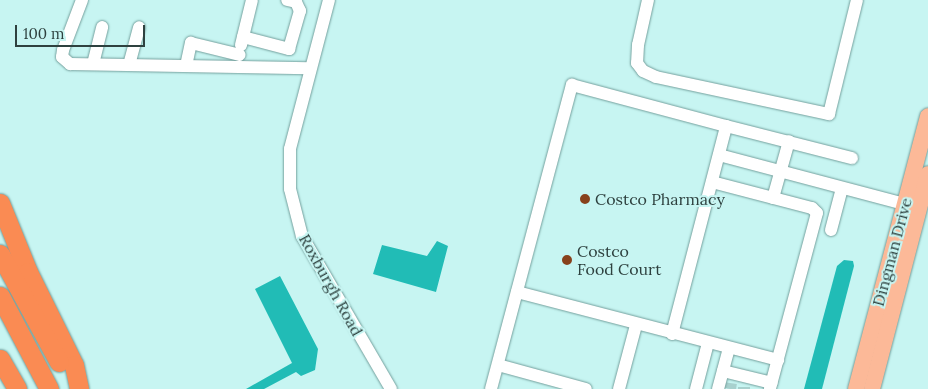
<!DOCTYPE html>
<html>
<head>
<meta charset="utf-8">
<style>
  body { margin:0 }
  #map { position:relative; width:928px; height:389px; overflow:hidden; background:#c7f5f2; font-family:Lora,serif }
  div>[style] { position:absolute }
  .water>* { inset:0; background:#21bcb6 }
  .minor-tunnel>* { height:12px; margin-top:-6px; transform-origin:0; background:repeating-linear-gradient(90deg,#a8d1ce 0 12px,transparent 0 18px) }
  .roads { filter:drop-shadow(0 0 1px #74a09d) drop-shadow(0 0 1px #74a09d) }
  .minor>* { height:12px; margin:-6px; padding:0 6px; transform-origin:6px; border-radius:6px; background:#fff }
  .major>* { height:16px; margin:-8px; padding:0 8px; transform-origin:8px; border-radius:8px; background:#fcb998 }
  .highway>* { height:19px; margin:-9.5px; padding:0 9.5px; transform-origin:9.5px; border-radius:9.5px; background:#fa8b53 }
  .dots>* { width:14px; height:14px; translate:-50% -50%; box-sizing:border-box; border:2px solid #c7f5f2; border-radius:50% }
  span { translate:-50% -50%; white-space:nowrap; text-align:center; line-height:1.15; -webkit-text-stroke:4px #c7f5f2; paint-order:stroke }
  .poi-label { font-size:16px; color:#2e413f }
  .left { translate:0 -50%; text-align:left }
  .street-label { font-size:16px; color:#2e413f }
  .scale { position:absolute; left:15px; top:25px; width:130px; height:22px; box-sizing:border-box; border:2px solid #2e413f; border-top:0; padding-left:6px; font-size:15px; line-height:18px; white-space:nowrap; color:#2e413f; -webkit-text-stroke:4px #c7f5f2; paint-order:stroke }
</style>
</head>
<body>
<div id="map">
  <div class="water">
    <i style="clip-path:polygon(437px 241px,448px 246px,436px 292px,373px 274px,382px 245px,427px 256px)"></i>
    <i style="clip-path:polygon(844px 260px,853px 261px,854px 266px,822px 389px,804px 389px,837px 266px)"></i>
    <i style="clip-path:polygon(280px 276px,318px 349px,315px 370px,301px 376px,296px 372px,264px 389px,246px 389px,292px 363px,255px 289px)"></i>
  </div>
  <div class="minor-tunnel">
    <i style="left:730px;top:389px;width:6px;rotate:-81deg"></i>
    <i style="left:744px;top:389px;width:2px;rotate:-90deg"></i>
  </div>
  <div class="roads">
    <div class="minor">
      <i style="left:82px;top:0;width:53px;rotate:110.8deg"></i>
      <i style="left:63px;top:50px;width:7px;rotate:98deg"></i>
      <i style="left:62px;top:57px;width:11px;rotate:41deg"></i>
      <i style="left:70px;top:64px;width:239px;rotate:1deg"></i>
      <i style="left:329px;top:0;width:154px;rotate:104.7deg"></i>
      <i style="left:290px;top:149px;width:40px;rotate:90deg"></i>
      <i style="left:290px;top:189px;width:49px;rotate:75.7deg"></i>
      <i style="left:302px;top:236px;width:177px;rotate:59.8deg"></i>
      <i style="left:648px;top:0;width:46px;rotate:102.5deg"></i>
      <i style="left:638px;top:45px;width:18px;rotate:93deg"></i>
      <i style="left:637px;top:63px;width:10px;rotate:53deg"></i>
      <i style="left:643px;top:71px;width:14px;rotate:25deg"></i>
      <i style="left:656px;top:77px;width:177px;rotate:12.1deg"></i>
      <i style="left:829px;top:114px;width:117px;rotate:-76.2deg"></i>
      <i style="left:243px;top:37px;width:48px;rotate:14.6deg"></i>
      <i style="left:289px;top:49px;width:40px;rotate:-74deg"></i>
      <i style="left:300px;top:11px;width:10px;rotate:-114deg"></i>
      <i style="left:296px;top:2px;width:9px;rotate:-167deg"></i>
      <i style="left:241px;top:45px;width:46px;rotate:-76.3deg"></i>
      <i style="left:93px;top:64px;width:38px;rotate:-76deg"></i>
      <i style="left:129px;top:65px;width:39px;rotate:-75deg"></i>
      <i style="left:186px;top:66px;width:24px;rotate:-78deg"></i>
      <i style="left:191px;top:43px;width:50px;rotate:13.8deg"></i>
      <i style="left:719px;top:155px;width:200px;rotate:14.8deg"></i>
      <i style="left:712px;top:182px;width:103px;rotate:14.6deg"></i>
      <i style="left:812px;top:208px;width:7px;rotate:45deg"></i>
      <i style="left:817px;top:213px;width:182px;rotate:105deg"></i>
      <i style="left:773px;top:198px;width:59px;rotate:-74.3deg"></i>
      <i style="left:831px;top:230px;width:43px;rotate:-75.3deg"></i>
      <i style="left:517px;top:292px;width:270px;rotate:14.6deg"></i>
      <i style="left:672px;top:334px;width:215px;rotate:-75.4deg"></i>
      <i style="left:726px;top:126px;width:130px;rotate:14.3deg"></i>
      <i style="left:498px;top:365px;width:91px;rotate:15.3deg"></i>
      <i style="left:723px;top:371px;width:50px;rotate:13.8deg"></i>
      <i style="left:491px;top:389px;width:315px;rotate:-75.1deg"></i>
      <i style="left:572px;top:85px;width:159px;rotate:14.9deg"></i>
      <i style="left:619px;top:389px;width:66px;rotate:-75.1deg"></i>
      <i style="left:696px;top:389px;width:48px;rotate:-75.4deg"></i>
      <i style="left:718px;top:389px;width:42px;rotate:-75deg"></i>
    </div>
    <div class="major">
      <i style="left:856px;top:389px;width:282px;rotate:-75.2deg"></i>
      <i style="left:872px;top:389px;width:222px;rotate:-75.4deg"></i>
    </div>
    <div class="highway">
      <i style="left:0;top:203px;width:74px;rotate:67.9deg"></i>
      <i style="left:28px;top:272px;width:104px;rotate:63.7deg"></i>
      <i style="left:74px;top:365px;width:25px;rotate:78deg"></i>
      <i style="left:0;top:254px;width:123px;rotate:61.4deg"></i>
      <i style="left:0;top:296px;width:105px;rotate:62.2deg"></i>
      <i style="left:0;top:359px;width:34px;rotate:60deg"></i>
    </div>
  </div>
  <div class="dots">
    <i style="left:585px;top:199px;background:#87411c"></i>
    <i style="left:567px;top:260px;background:#87411c"></i>
  </div>
  <div class="poi-label">
    <span class="left" style="left:595px;top:199px">Costco Pharmacy</span>
    <span class="left" style="left:577px;top:260px">Costco<br>Food Court</span>
  </div>
  <div class="street-label">
    <span style="left:892px;top:252px;rotate:-75deg">Dingman Drive</span>
    <span style="left:331px;top:285px;rotate:61deg">Roxburgh Road</span>
  </div>
  <div class="scale">100 m</div>
</div>
</body>
</html>
